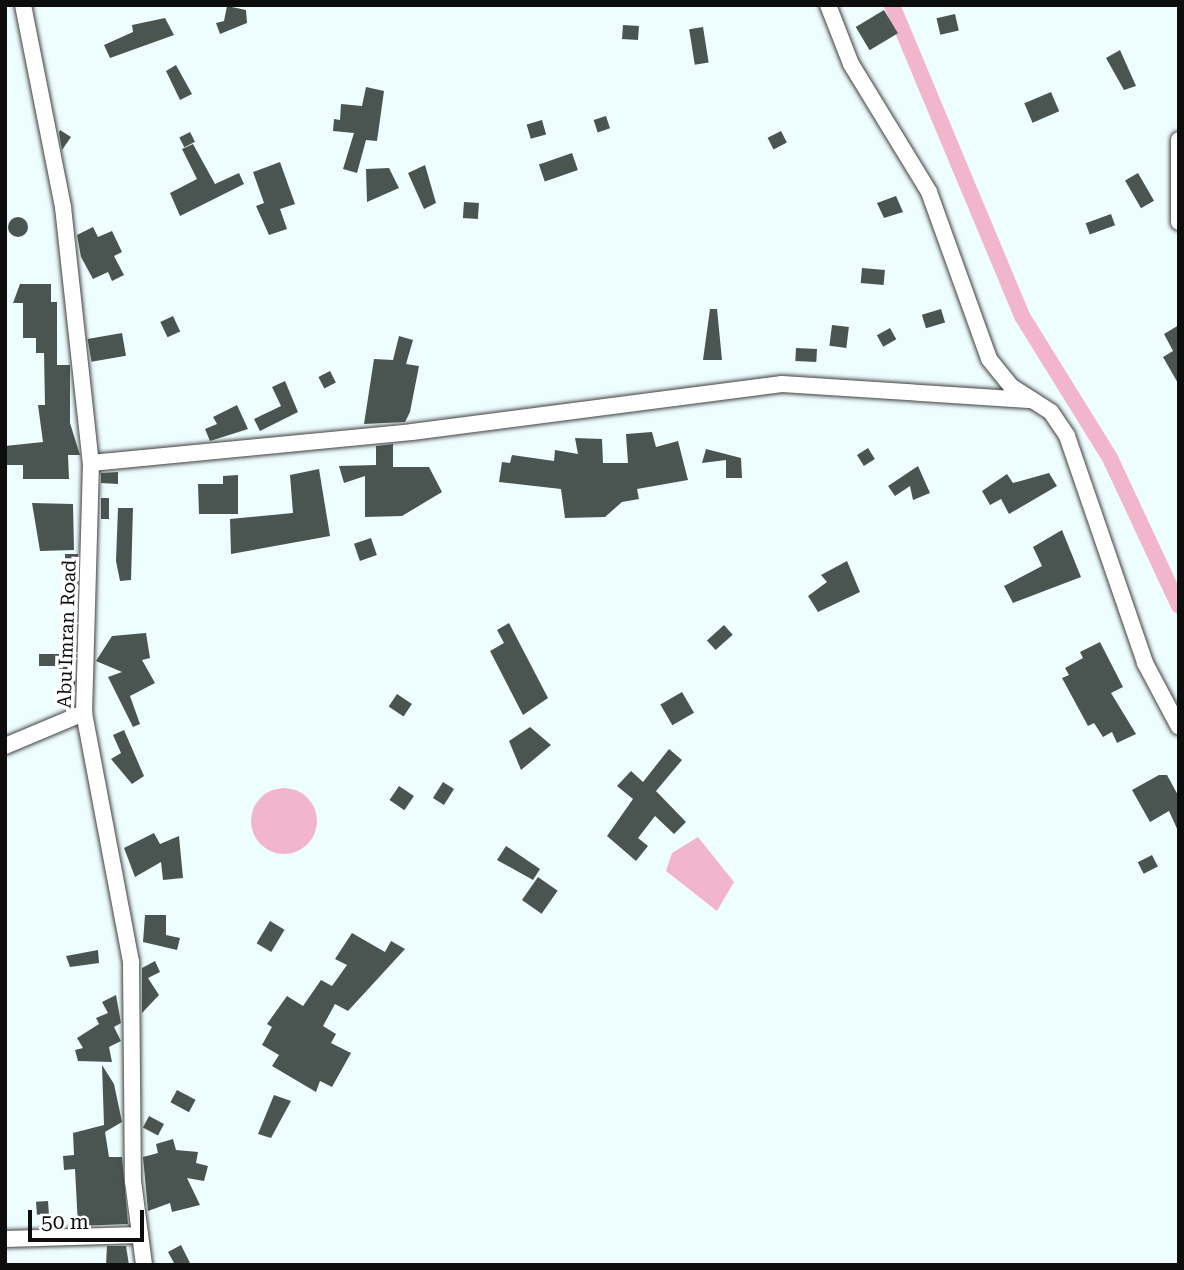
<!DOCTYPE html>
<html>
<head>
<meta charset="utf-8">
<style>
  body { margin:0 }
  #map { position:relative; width:1184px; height:1270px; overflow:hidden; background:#eefdfe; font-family:"Roboto Serif",serif }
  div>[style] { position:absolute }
  .water>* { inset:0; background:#f2b6cc }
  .round { border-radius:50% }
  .canal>* { height:16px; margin:-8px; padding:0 8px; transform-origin:8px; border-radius:8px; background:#f2b6cc }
  .building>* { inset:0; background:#4a5551; transform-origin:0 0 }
  .roads { filter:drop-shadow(0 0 2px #404040) drop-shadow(0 0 2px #404040) }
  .minor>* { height:16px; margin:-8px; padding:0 8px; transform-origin:8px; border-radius:8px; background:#fff }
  span { translate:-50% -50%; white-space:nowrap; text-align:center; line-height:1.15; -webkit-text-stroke:7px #fff; paint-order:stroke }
  .street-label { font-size:19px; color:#0d0d0d }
  .frame { position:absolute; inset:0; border:7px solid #0d0d0d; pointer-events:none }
  .scale { position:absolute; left:28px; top:1210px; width:116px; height:32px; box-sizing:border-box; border:4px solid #0d0d0d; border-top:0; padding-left:9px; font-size:21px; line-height:24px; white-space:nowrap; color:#0d0d0d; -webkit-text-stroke:5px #fff; paint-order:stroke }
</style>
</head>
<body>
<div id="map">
  <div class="water">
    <i class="round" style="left:251px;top:788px;width:66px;height:66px"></i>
    <i style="clip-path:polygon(698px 837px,734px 882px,717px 911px,666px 871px,672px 853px)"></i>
  </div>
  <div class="canal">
    <i style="left:892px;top:5px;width:337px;rotate:67.3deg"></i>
    <i style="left:1022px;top:316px;width:167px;rotate:58.2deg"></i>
    <i style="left:1110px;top:458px;width:163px;rotate:65deg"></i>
  </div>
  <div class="building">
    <i style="clip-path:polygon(227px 6px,246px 10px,247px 23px,220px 34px,216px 23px,224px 21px)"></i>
    <i style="left:884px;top:10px;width:27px;height:33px;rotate:59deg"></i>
    <i style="left:955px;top:14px;width:17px;height:19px;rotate:77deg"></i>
    <i style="clip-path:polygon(165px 18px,174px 35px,110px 58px,104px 45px,133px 32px,132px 25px)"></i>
    <i style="left:623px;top:25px;width:16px;height:14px;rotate:4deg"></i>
    <i style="left:703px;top:27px;width:36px;height:14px;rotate:81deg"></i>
    <i style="clip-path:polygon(1120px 50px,1136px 86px,1124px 90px,1106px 58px)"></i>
    <i style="clip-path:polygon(176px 65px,192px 94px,180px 100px,166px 71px)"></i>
    <i style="clip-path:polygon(366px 87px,384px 91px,377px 141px,366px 140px,357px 173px,343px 169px,354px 133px,333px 131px,334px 119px,340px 120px,341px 104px,362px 106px)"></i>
    <i style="left:1051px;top:92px;width:21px;height:29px;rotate:67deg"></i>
    <i style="left:606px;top:116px;width:13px;height:13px;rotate:72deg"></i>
    <i style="left:542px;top:120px;width:15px;height:16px;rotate:74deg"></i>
    <i style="clip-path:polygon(60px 130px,71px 137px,62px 150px,59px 133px)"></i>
    <i style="left:781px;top:131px;width:13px;height:15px;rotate:63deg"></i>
    <i style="left:190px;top:132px;width:11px;height:12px;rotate:63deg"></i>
    <i style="clip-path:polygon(193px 144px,215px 184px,239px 173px,244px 184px,180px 216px,170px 193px,197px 179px,182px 149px)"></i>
    <i style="left:572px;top:153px;width:18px;height:35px;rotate:71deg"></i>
    <i style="clip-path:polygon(280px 162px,295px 204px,280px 209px,287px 229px,269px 235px,256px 206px,264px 203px,253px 172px)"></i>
    <i style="clip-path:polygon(425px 165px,436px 203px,424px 209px,408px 173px)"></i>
    <i style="clip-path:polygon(389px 168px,399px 188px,367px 202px,366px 169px)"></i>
    <i style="left:1138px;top:173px;width:32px;height:15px;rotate:60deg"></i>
    <i style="clip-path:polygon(896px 196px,903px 212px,884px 218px,877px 203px)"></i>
    <i style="left:464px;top:202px;width:15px;height:16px;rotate:4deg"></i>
    <i style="left:1111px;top:214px;width:12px;height:27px;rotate:70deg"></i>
    <i class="round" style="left:8px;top:217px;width:20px;height:20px"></i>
    <i style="clip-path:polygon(93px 227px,98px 237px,112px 231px,122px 252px,114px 256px,124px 275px,112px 281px,108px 272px,93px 279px,81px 257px,77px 235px)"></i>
    <i style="left:862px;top:268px;width:23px;height:15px;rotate:5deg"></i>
    <i style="clip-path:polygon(20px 284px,51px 284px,51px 302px,57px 302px,57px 365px,70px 365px,70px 423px,80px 455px,68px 455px,69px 479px,23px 479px,23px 465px,5px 465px,5px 446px,43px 442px,38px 405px,45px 405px,44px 353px,36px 353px,36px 338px,23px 338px,23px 303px,13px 303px)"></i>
    <i style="clip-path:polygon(710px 309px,717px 309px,722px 360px,703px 360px)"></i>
    <i style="left:941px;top:309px;width:14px;height:20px;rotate:73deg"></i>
    <i style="left:173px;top:316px;width:17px;height:14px;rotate:65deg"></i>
    <i style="left:832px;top:325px;width:17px;height:21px;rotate:7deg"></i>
    <i style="clip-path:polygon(1179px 325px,1179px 385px,1163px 357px,1173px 351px,1164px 334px)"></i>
    <i style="left:890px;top:328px;width:13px;height:15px;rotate:61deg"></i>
    <i style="left:122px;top:333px;width:23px;height:35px;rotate:80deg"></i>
    <i style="clip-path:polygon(399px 336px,413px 340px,406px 364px,419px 366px,410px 412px,405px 422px,364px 424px,374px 359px,393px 360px)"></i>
    <i style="left:796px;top:348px;width:21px;height:13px;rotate:3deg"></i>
    <i style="left:330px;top:371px;width:13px;height:13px;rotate:63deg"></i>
    <i style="clip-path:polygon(285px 381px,298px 412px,260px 431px,254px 419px,281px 406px,272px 387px)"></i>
    <i style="clip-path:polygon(237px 405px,248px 429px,210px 441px,205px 429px,217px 424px,213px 417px)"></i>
    <i style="clip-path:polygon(652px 432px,656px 447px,678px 441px,688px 480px,637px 489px,639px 499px,622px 502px,605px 517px,565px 518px,561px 489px,499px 482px,502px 462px,510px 463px,512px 455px,554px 461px,555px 450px,578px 454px,575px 438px,602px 439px,603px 463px,628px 463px,626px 434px)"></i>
    <i style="clip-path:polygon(393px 444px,393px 467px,429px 467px,442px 492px,402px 516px,365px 517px,365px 476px,344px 483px,339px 466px,376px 465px,376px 446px)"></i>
    <i style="left:868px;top:448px;width:13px;height:13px;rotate:58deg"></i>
    <i style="clip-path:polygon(706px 449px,741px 458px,742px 478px,726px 478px,726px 460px,702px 463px)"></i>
    <i style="clip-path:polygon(918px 466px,930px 493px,913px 500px,910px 486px,895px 496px,888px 486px)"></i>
    <i style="clip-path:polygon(319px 469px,330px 536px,231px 554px,230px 519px,293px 513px,290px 475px)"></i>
    <i style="clip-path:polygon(118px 472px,118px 484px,101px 483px,101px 473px)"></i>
    <i style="clip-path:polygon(1049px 473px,1057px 486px,1009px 514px,1001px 499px,990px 505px,982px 491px,1007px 474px,1013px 483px)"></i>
    <i style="clip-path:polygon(238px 475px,238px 514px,199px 514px,198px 484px,223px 484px,223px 476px)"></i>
    <i style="left:101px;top:498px;width:8px;height:21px"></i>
    <i style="clip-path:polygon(32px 503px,73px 504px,74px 550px,40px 551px)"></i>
    <i style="clip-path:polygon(118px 508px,133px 508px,131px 580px,120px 581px,116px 561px)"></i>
    <i style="clip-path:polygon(1062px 530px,1081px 577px,1013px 603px,1004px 586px,1042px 566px,1033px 547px)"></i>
    <i style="left:371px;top:538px;width:18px;height:18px;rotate:71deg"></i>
    <i style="left:65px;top:554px;width:13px;height:44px"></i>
    <i style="clip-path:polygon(847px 561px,860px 592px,818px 612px,808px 596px,827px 582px,821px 575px)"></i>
    <i style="clip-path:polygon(69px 610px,76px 610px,76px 628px,70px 628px)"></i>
    <i style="clip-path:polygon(509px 623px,548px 698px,523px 715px,490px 651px,504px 643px,497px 630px)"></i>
    <i style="left:724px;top:625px;width:13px;height:23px;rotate:48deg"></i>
    <i style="clip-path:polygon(146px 633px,150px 658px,142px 660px,155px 683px,130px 696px,140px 724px,133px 727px,108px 677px,122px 672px,96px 661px,112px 636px)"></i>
    <i style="clip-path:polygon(1100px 642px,1123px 687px,1111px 693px,1136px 734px,1117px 743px,1112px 732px,1103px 737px,1094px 723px,1088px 726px,1062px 678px,1069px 675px,1065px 668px,1083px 658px,1080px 652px)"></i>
    <i style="left:39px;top:654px;width:20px;height:12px"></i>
    <i style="left:59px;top:658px;width:16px;height:33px"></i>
    <i style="left:682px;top:692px;width:24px;height:25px;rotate:60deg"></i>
    <i style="left:397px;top:694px;width:18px;height:15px;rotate:34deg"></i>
    <i style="clip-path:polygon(530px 727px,551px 745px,521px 770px,509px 741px)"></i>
    <i style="clip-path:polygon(124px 730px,144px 776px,132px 784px,111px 759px,121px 753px,113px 735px)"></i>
    <i style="clip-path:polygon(669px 749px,682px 760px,656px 791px,686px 822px,674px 834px,655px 816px,638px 838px,648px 846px,636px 861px,607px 836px,633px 799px,617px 786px,631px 771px,643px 782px)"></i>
    <i style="clip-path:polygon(1159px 775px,1167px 775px,1179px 797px,1179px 833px,1169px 811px,1150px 822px,1132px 790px)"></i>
    <i style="left:443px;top:782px;width:13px;height:19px;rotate:32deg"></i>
    <i style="left:399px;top:786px;width:18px;height:17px;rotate:34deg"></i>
    <i style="clip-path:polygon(154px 833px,160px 844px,179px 836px,183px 878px,163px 880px,161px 862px,135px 877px,124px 848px)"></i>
    <i style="clip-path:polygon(506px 846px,540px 869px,533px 880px,497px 860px)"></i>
    <i style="left:1152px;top:855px;width:13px;height:16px;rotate:63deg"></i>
    <i style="left:538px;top:877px;width:24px;height:28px;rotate:35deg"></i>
    <i style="clip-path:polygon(145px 915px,166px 915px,166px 935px,180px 938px,177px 950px,143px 942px)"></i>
    <i style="left:270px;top:921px;width:17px;height:26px;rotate:31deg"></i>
    <i style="clip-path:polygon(352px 933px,385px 952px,391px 941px,405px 949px,348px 1011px,335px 1004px,323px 1026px,336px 1034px,331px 1043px,351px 1053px,332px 1087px,320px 1081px,316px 1092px,272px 1066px,279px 1055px,262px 1045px,272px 1027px,267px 1024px,287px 996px,303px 1006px,321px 980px,332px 986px,347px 965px,335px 959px)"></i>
    <i style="clip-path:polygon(98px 950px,99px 963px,70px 967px,66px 956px)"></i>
    <i style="clip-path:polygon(155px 961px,160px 972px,148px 978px,159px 995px,142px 1013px,142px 968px)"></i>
    <i style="clip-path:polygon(116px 995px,121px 1023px,114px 1027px,121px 1041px,109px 1047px,112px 1062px,78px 1061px,75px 1050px,83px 1048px,77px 1038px,99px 1024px,96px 1018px,108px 1013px,102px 1002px)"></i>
    <i style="clip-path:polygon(102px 1065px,114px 1084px,122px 1122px,105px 1132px,109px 1157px,122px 1157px,128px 1224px,78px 1226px,75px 1169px,64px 1170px,63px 1156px,74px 1155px,73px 1133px,104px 1125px)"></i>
    <i style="left:177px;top:1090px;width:21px;height:14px;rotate:28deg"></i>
    <i style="clip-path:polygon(274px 1095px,291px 1101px,271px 1138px,258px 1134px)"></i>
    <i style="left:149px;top:1116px;width:17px;height:13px;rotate:28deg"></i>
    <i style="clip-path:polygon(173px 1139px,176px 1150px,198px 1152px,196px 1163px,208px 1166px,204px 1181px,187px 1178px,200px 1205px,172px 1212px,170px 1203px,148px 1211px,143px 1157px,158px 1153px,156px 1144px)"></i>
    <i style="left:48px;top:1201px;width:13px;height:12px;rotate:86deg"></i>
    <i style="clip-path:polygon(181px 1245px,191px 1265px,175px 1265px,168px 1252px)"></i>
    <i style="clip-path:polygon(107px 1246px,126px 1246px,129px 1265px,106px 1265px)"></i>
  </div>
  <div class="roads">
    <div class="minor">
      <i style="left:23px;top:5px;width:206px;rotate:78.8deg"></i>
      <i style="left:63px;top:207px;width:258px;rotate:83.8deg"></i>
      <i style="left:91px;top:463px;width:250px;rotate:91.6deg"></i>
      <i style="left:84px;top:713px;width:253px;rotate:79.3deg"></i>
      <i style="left:131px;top:962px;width:219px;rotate:89.5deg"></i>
      <i style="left:133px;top:1181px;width:85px;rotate:82.5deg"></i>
      <i style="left:828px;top:5px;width:63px;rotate:68.7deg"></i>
      <i style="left:851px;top:64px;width:150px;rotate:58.6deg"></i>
      <i style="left:929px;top:192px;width:177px;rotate:70.2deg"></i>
      <i style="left:989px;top:359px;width:36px;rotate:51deg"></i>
      <i style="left:1012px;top:387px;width:46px;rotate:32.7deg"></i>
      <i style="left:1051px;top:412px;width:29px;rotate:56deg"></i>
      <i style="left:1067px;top:436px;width:240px;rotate:71deg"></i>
      <i style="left:1145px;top:663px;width:72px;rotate:62deg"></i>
      <i style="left:1179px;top:140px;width:82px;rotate:90deg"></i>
      <i style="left:91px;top:463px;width:322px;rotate:-5.5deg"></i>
      <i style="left:412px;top:432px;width:373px;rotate:-7.4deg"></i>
      <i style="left:782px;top:384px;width:251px;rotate:3.7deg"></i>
      <i style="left:5px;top:746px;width:86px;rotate:-22.7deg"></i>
      <i style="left:5px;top:1239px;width:135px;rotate:-1.7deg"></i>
    </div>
  </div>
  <div class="street-label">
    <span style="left:67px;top:634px;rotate:-88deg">Abu Imran Road</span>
  </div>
  <div class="frame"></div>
  <div class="scale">50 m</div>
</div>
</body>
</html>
